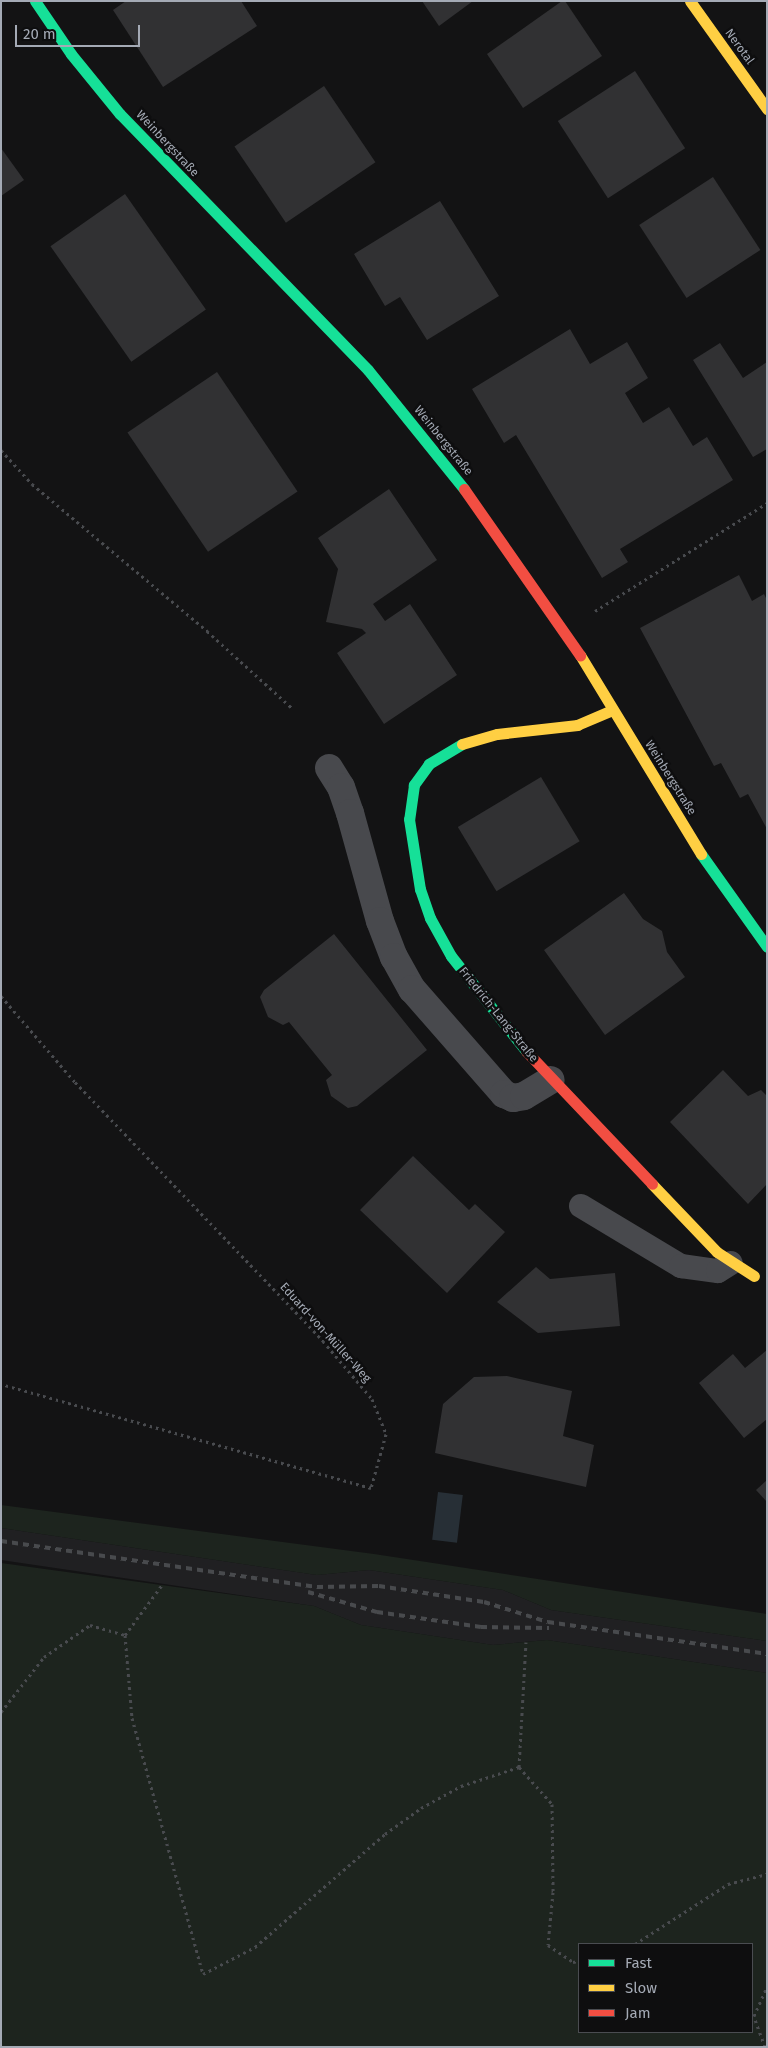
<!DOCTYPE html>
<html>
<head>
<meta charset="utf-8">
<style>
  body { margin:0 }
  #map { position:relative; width:768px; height:2048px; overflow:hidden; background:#131314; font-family:"Fira Sans",sans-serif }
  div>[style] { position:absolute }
  .built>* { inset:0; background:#202022 }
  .green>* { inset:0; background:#1d241e }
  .water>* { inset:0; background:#272f36; transform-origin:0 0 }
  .building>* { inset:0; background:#313133; transform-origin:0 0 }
  .path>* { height:3px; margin-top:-1.5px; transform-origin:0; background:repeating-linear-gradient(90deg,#494b4f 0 2.5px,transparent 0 6.5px) }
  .lane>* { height:24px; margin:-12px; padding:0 12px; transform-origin:12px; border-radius:12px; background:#48494d }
  .street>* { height:28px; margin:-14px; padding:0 14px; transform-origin:14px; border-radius:14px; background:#48494d }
  .fast>* { height:11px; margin:-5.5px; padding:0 5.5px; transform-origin:5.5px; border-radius:5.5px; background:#16e098 }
  .slow>* { height:11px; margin:-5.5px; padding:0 5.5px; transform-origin:5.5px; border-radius:5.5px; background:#ffcf43 }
  .jam>* { height:11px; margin:-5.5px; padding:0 5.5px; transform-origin:5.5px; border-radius:5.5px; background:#f24e42 }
  .rail>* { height:4px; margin-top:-2px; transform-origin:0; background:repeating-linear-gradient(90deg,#484a4d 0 6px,transparent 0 11px) }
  span { translate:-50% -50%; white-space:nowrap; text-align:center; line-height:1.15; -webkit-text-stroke:5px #0e0e0f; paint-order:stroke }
  .street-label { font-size:12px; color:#a4aab5 }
  .frame { position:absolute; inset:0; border:2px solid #a4aab5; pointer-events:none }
  .legend { position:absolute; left:578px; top:1943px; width:175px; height:90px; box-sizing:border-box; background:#0e0e0f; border:1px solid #4a4c51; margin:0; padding:6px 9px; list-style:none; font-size:15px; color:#a4aab5 }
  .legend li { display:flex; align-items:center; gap:10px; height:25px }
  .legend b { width:25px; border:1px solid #4a4c51 }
  .scale { position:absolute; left:15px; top:25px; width:125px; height:22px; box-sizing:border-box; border:2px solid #a4aab5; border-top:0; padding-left:6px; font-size:15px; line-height:18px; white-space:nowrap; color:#a4aab5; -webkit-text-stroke:4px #0e0e0f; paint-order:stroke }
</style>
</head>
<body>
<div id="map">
  <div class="built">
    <i style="clip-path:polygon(1px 1528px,317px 1575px,369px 1570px,503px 1590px,551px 1610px,767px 1641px,767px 1673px,547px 1640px,493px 1645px,361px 1625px,314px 1606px,1px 1560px)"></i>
  </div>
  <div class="green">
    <i style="clip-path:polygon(1px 1505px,374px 1554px,767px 1614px,767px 1641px,551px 1610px,503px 1590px,369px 1570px,317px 1575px,1px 1528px)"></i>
    <i style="clip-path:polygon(evenodd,1px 1563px,314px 1606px,361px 1625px,493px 1645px,547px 1640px,767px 1673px,767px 2047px,1px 2047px,1px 1563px,579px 1944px,752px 1944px,752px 2032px,579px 2032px,579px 1944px)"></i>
  </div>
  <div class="water">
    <i style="left:438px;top:1492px;width:25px;height:48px;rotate:7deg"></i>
  </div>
  <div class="building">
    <i style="clip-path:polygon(126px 1px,241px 1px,257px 26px,163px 87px,113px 10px)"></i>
    <i style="clip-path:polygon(422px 1px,473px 1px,439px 26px)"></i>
    <i style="clip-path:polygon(562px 1px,565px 1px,602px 56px,523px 108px,487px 54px)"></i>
    <i style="left:635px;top:71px;width:92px;height:92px;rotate:57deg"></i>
    <i style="left:324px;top:86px;width:92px;height:108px;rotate:56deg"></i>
    <i style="clip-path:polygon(1px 148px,24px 180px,1px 196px)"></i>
    <i style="left:713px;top:177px;width:87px;height:88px;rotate:57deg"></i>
    <i style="left:125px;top:194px;width:141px;height:91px;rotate:55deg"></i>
    <i style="clip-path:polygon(440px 201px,499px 296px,427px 340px,400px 297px,385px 306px,354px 254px)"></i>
    <i style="clip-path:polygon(570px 329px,590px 364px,627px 342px,648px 378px,625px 393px,643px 423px,669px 407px,693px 446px,707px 437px,733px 480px,620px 549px,628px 562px,602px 578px,516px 435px,504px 443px,472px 389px)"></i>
    <i style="clip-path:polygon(720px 343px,743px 378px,767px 362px,767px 449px,753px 457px,693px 360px)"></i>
    <i style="left:217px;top:372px;width:144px;height:108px;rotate:56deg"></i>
    <i style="clip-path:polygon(389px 489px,437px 560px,373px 604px,385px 621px,410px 604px,457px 675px,384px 724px,337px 653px,366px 633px,362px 629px,326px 622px,338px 569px,318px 538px)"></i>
    <i style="clip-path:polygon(739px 575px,752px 601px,764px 594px,767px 600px,767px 829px,748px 794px,740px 798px,721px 763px,714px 766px,640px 628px)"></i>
    <i style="left:541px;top:777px;width:75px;height:97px;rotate:59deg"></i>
    <i style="clip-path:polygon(624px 893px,643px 919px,662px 931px,667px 952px,685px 977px,605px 1035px,544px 950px)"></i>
    <i style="clip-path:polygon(334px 934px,427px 1050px,357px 1106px,348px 1108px,331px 1096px,326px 1080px,332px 1075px,310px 1048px,289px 1022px,283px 1025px,268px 1017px,260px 997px,264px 990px)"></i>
    <i style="clip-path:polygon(723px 1070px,748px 1096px,761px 1090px,767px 1096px,767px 1184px,748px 1204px,670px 1122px)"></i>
    <i style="clip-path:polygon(413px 1156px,469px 1210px,475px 1204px,505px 1232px,447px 1293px,360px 1210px)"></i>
    <i style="clip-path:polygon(536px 1267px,550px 1279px,615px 1273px,620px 1326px,538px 1333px,497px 1302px)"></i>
    <i style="clip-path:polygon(767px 1350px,767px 1419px,744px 1438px,699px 1383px,733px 1354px,745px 1368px)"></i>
    <i style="clip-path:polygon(507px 1376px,572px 1391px,563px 1436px,594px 1445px,586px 1487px,435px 1453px,443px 1404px,474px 1377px)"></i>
    <i style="clip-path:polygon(767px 1480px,767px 1502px,756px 1490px)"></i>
  </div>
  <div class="path">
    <i style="left:1px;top:450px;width:46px;rotate:47.6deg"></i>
    <i style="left:32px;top:484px;width:229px;rotate:40deg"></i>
    <i style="left:207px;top:631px;width:116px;rotate:42.2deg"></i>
    <i style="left:595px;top:611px;width:203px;rotate:-32.1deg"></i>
    <i style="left:1px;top:996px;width:113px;rotate:49.3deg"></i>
    <i style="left:75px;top:1082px;width:359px;rotate:46.2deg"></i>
    <i style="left:323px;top:1341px;width:76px;rotate:49.8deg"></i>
    <i style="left:372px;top:1399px;width:38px;rotate:68deg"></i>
    <i style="left:386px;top:1434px;width:56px;rotate:105.5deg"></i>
    <i style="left:371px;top:1488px;width:384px;rotate:-164.3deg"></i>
    <i style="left:125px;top:1635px;width:62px;rotate:-53.5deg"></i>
    <i style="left:1px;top:1712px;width:70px;rotate:-52deg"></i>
    <i style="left:44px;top:1657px;width:56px;rotate:-34.8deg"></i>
    <i style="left:90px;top:1625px;width:36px;rotate:16deg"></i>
    <i style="left:125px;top:1635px;width:83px;rotate:85.2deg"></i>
    <i style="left:132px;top:1718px;width:266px;rotate:74.5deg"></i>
    <i style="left:203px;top:1974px;width:59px;rotate:-27.4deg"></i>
    <i style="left:255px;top:1947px;width:172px;rotate:-41deg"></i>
    <i style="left:385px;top:1834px;width:44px;rotate:-35.8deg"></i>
    <i style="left:421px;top:1808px;width:46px;rotate:-28.8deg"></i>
    <i style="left:461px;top:1786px;width:61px;rotate:-18.1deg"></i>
    <i style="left:519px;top:1767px;width:50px;rotate:48.3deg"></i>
    <i style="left:552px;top:1804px;width:88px;rotate:89.3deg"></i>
    <i style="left:553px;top:1892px;width:53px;rotate:95.4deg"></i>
    <i style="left:548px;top:1945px;width:30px;rotate:34deg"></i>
    <i style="left:573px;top:1962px;width:6px;rotate:-9deg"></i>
    <i style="left:519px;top:1767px;width:125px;rotate:-86.8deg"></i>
    <i style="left:635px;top:1944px;width:111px;rotate:-32.8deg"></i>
    <i style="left:728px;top:1884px;width:40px;rotate:-14.4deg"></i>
    <i style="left:765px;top:2047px;width:33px;rotate:-110deg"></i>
    <i style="left:754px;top:2016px;width:32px;rotate:-66deg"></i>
  </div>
  <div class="lane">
    <i style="left:581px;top:1206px;width:117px;rotate:31deg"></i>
    <i style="left:681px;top:1266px;width:37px;rotate:8deg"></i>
    <i style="left:718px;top:1271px;width:15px;rotate:-32deg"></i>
  </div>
  <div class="street">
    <i style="left:329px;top:768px;width:22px;rotate:58deg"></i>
    <i style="left:341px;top:787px;width:28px;rotate:71deg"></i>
    <i style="left:350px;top:813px;width:112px;rotate:74.5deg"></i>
    <i style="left:380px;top:921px;width:39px;rotate:69deg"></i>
    <i style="left:394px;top:957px;width:37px;rotate:61deg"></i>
    <i style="left:412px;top:989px;width:140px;rotate:48.8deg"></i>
    <i style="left:504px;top:1094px;width:10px;rotate:24deg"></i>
    <i style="left:513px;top:1098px;width:11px;rotate:-10deg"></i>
    <i style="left:524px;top:1096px;width:31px;rotate:-31deg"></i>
  </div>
  <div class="fast">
    <i style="left:35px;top:1px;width:64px;rotate:55.8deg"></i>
    <i style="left:71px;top:54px;width:77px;rotate:50.8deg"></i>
    <i style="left:120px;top:114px;width:356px;rotate:45.9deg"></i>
    <i style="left:368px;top:370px;width:153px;rotate:51.1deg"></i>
    <i style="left:462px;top:744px;width:39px;rotate:149deg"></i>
    <i style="left:429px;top:764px;width:26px;rotate:126deg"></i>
    <i style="left:414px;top:785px;width:34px;rotate:98deg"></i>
    <i style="left:409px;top:819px;width:71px;rotate:81.1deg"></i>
    <i style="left:420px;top:889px;width:31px;rotate:71deg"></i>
    <i style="left:430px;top:918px;width:43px;rotate:61.1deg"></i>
    <i style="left:451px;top:956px;width:121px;rotate:51.7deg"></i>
    <i style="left:701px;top:854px;width:114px;rotate:54.6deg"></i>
  </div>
  <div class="slow">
    <i style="left:690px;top:1px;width:133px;rotate:54.5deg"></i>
    <i style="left:580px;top:655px;width:233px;rotate:58.7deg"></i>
    <i style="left:462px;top:744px;width:36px;rotate:-16deg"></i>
    <i style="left:497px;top:734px;width:81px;rotate:-6.4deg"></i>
    <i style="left:577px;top:725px;width:38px;rotate:-23deg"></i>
    <i style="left:652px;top:1184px;width:94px;rotate:46.3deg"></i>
    <i style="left:717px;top:1252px;width:44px;rotate:33deg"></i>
  </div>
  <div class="jam">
    <i style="left:464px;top:489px;width:203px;rotate:55.1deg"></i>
    <i style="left:526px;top:1051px;width:183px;rotate:46.5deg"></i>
  </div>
  <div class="rail">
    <i style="left:1px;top:1541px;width:319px;rotate:8.3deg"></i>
    <i style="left:317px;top:1587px;width:62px;rotate:-0.9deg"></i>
    <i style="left:379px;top:1586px;width:106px;rotate:8.7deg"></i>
    <i style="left:484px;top:1602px;width:67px;rotate:17.4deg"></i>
    <i style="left:548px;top:1622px;width:221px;rotate:8.3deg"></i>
    <i style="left:308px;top:1592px;width:72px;rotate:16.2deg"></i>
    <i style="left:377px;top:1612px;width:105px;rotate:8.2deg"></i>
    <i style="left:481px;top:1627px;width:68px;rotate:0.8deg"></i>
  </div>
  <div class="street-label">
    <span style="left:739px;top:47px;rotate:54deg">Nerotal</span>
    <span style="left:167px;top:144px;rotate:47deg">Weinbergstraße</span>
    <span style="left:443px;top:441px;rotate:51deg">Weinbergstraße</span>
    <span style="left:670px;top:778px;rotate:58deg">Weinbergstraße</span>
    <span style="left:498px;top:1015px;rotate:51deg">Friedrich-Lang-Straße</span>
    <span style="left:325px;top:1333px;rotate:48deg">Eduard-von-Müller-Weg</span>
  </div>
  <div class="frame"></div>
  <ul class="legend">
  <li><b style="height:6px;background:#16e098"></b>Fast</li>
  <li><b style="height:6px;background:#ffcf43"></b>Slow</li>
  <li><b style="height:6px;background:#f24e42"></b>Jam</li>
  </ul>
  <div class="scale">20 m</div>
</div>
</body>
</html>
